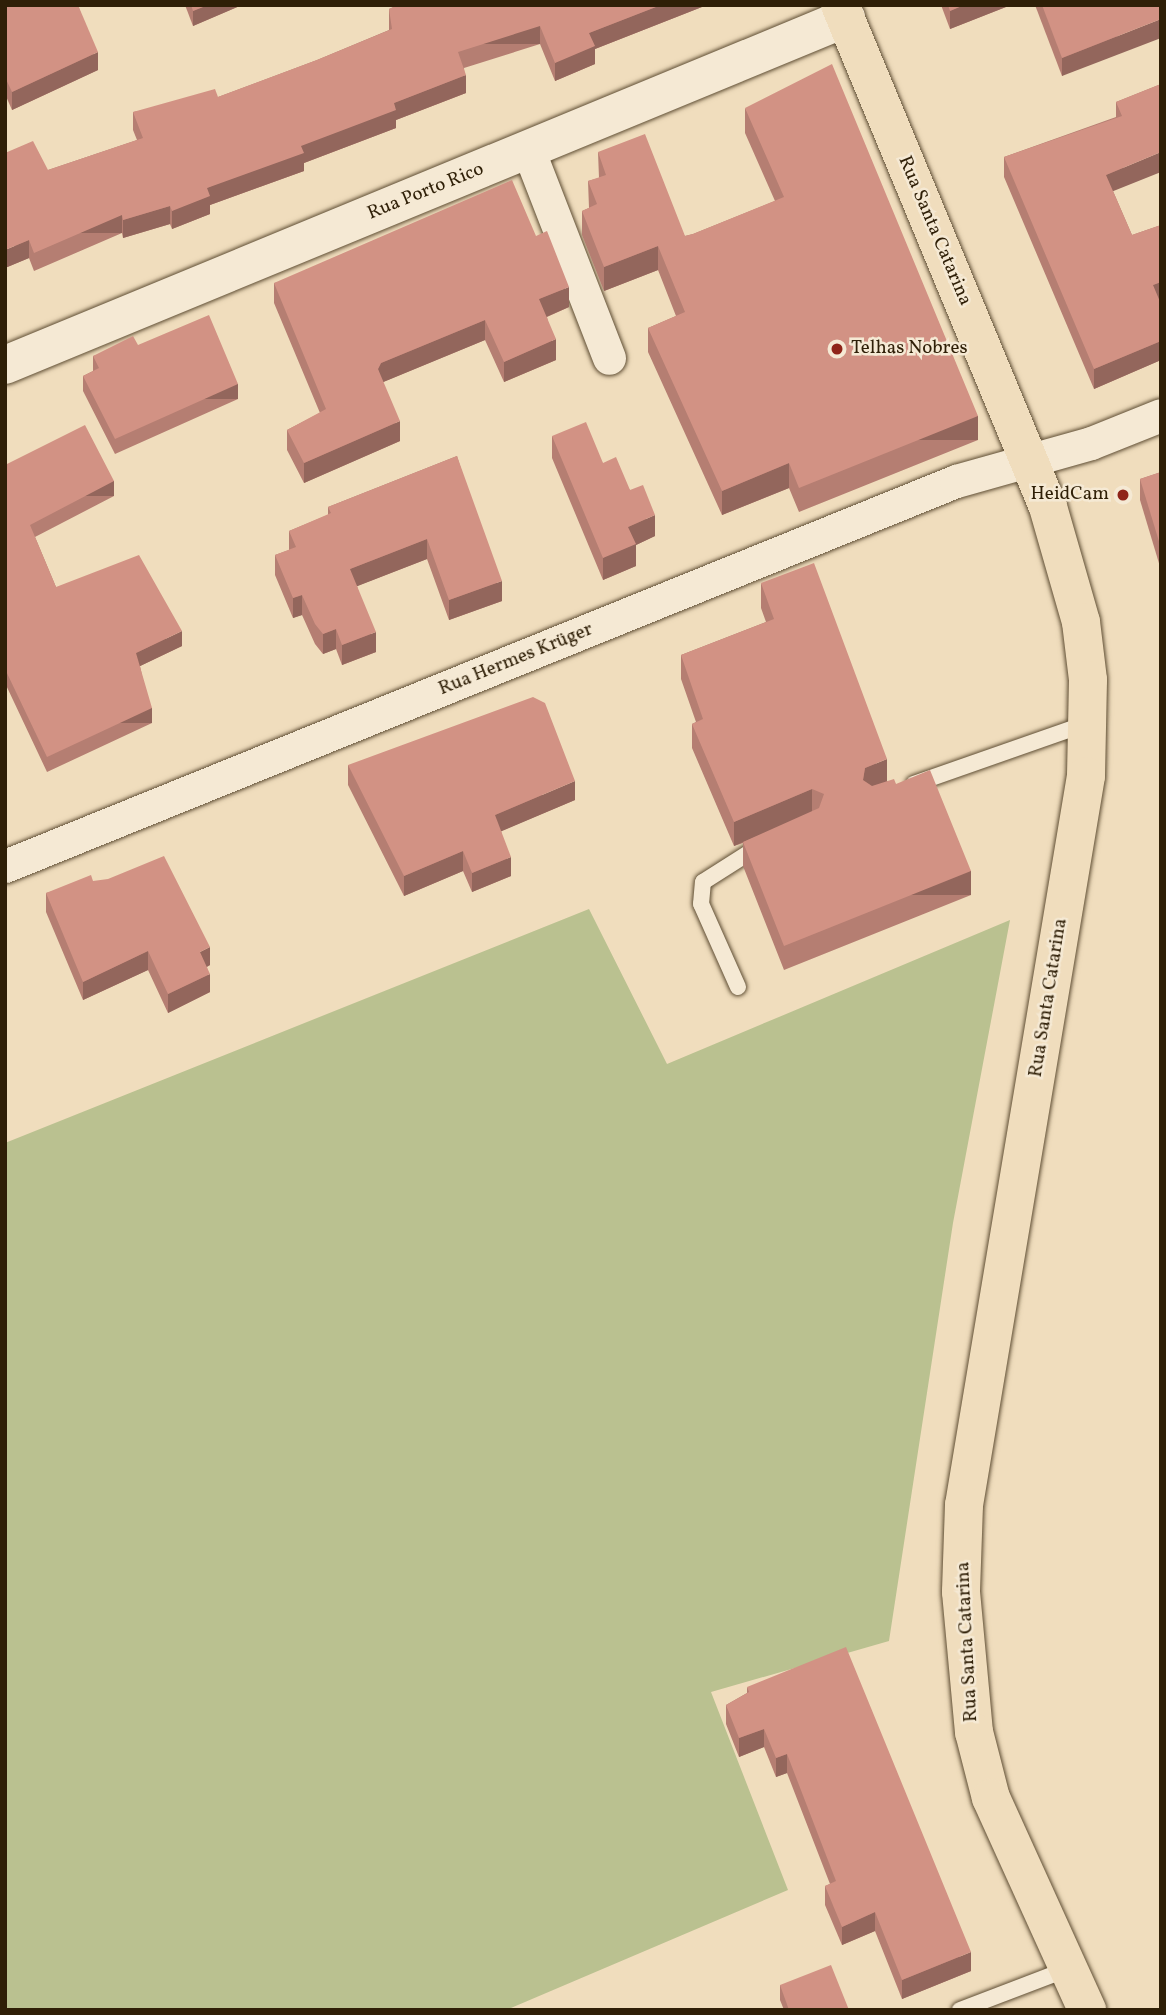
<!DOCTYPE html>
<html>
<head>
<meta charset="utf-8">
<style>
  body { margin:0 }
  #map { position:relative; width:1166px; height:2015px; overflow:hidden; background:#f0ddbd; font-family:Vollkorn,serif }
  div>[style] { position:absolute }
  .green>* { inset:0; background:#bac190 }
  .roads { filter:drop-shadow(0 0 2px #5f4e34) drop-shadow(0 0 2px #5f4e34) }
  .service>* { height:16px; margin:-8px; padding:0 8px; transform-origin:8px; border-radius:8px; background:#f5e9d4 }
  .minor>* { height:33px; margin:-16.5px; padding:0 16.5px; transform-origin:16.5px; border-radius:16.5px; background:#f5e9d4 }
  .secondary>* { height:38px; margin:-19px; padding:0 19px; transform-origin:19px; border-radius:19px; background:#f5e9d4 }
  .primary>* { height:38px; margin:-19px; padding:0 19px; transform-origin:19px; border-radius:19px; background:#f0ddbd }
  .wall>* { inset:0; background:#b57e72 }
  .shaded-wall>* { inset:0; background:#93665c; transform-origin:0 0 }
  .building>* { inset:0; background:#d29284 }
  .dots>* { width:19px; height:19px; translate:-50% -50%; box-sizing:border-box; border:4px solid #f5e9d4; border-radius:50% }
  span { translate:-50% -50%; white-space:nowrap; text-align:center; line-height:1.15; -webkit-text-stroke:5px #f5e9d4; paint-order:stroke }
  .street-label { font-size:19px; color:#2f1f07 }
  .poi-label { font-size:19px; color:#2f1f07 }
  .left { translate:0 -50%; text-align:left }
  .right { translate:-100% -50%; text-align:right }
  .frame { position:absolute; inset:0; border:7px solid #2f1f07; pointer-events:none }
</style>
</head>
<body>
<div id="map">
  <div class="green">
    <i style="clip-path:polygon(589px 909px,667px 1064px,1010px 920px,953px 1223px,889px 1641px,711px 1692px,788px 1890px,506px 2010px,5px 2010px,5px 1143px)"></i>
  </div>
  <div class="roads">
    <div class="service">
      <i style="left:914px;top:784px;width:184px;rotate:-19.3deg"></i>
      <i style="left:738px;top:987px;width:91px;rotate:-114deg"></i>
      <i style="left:701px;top:904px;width:22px;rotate:-85deg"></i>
      <i style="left:703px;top:882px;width:69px;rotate:-32.5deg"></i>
      <i style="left:960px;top:2010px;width:112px;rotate:-20.9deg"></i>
    </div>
    <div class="minor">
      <i style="left:528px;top:149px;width:224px;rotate:68.8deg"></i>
      <i style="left:5px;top:866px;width:1026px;rotate:-22.04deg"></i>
      <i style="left:956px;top:481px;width:140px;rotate:-15.7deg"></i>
      <i style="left:1091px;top:443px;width:75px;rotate:-21.8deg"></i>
    </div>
    <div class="secondary">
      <i style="left:5px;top:365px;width:910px;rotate:-22.42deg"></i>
    </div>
    <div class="primary">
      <i style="left:840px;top:5px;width:543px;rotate:67.49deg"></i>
      <i style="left:1048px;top:507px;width:120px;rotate:74deg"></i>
      <i style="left:1081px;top:622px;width:58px;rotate:83.1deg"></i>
      <i style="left:1088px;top:680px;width:96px;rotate:91.2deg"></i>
      <i style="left:1086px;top:776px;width:739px;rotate:99.5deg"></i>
      <i style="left:964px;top:1505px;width:87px;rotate:92deg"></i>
      <i style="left:961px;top:1592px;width:141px;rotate:84.7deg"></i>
      <i style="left:974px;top:1732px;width:68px;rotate:75.6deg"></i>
      <i style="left:991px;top:1798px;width:233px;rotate:65.6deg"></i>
    </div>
  </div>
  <div class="wall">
    <i style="clip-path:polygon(5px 5px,79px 8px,98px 70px,12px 110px,5px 94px)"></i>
    <i style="clip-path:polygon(185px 5px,242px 5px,193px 26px)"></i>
    <i style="clip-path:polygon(398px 5px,707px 5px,595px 49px,595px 64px,555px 81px,540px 44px,464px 68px,466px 93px,396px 120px,396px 128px,304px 163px,304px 171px,210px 205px,210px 214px,172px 229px,170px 224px,123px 238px,122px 233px,34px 271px,29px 258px,5px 268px,48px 170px,137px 140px,133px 130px,133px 112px,218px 97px,317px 60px,389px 30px,389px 9px)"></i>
    <i style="clip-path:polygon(941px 5px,1011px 5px,950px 29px)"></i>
    <i style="clip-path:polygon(1035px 5px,1161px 5px,1062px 76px)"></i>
    <i style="clip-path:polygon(1161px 84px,1113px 191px,1132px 235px,1161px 225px,1161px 360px,1094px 389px,1004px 177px,1004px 157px,1116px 117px,1116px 102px)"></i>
    <i style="clip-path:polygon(745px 108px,978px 440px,799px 512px,789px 488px,722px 515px,648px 352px,648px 328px,676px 316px,658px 270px,604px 291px,582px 235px,582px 211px,589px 208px,588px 181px,599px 178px,598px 152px,685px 236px,693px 234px,775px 201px,745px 133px)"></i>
    <i style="clip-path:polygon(536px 236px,569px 307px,547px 317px,556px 360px,504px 382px,485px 340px,383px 382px,400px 441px,304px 483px,287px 450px,287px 430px,320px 413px,274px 303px,274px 283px)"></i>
    <i style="clip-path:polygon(138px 345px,238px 399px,115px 454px,83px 391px,83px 376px,93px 371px,93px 356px)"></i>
    <i style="clip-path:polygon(552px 436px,603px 463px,630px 490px,655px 536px,636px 545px,636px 566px,603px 580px,552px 458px)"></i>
    <i style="clip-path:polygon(457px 456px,502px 601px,449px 620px,427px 559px,357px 586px,376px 652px,342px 665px,336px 649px,323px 654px,315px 644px,302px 615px,293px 618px,275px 575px,275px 555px,289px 550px,289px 531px,328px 515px,328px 507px)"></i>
    <i style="clip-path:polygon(5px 465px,114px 496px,35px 537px,56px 587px,182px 646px,140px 666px,152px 723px,47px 772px,5px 683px)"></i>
    <i style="clip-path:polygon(1161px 472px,1161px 570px,1140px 500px,1140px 479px)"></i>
    <i style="clip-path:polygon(761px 583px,887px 781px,896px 784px,971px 895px,784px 970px,743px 866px,743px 843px,734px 846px,692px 748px,692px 724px,696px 722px,681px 679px,681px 655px,766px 622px,761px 608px)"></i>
    <i style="clip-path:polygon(348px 765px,575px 800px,501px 831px,511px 876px,472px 892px,463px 871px,404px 896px,348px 785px)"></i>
    <i style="clip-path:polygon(93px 881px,210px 965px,207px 967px,210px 992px,168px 1013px,148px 970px,83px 1000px,46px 912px,46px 893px)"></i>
    <i style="clip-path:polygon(747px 1687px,971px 1971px,902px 1999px,875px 1931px,842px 1945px,825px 1905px,825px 1886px,830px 1884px,787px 1773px,776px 1777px,764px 1747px,739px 1757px,726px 1724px,726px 1705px,747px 1693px)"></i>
    <i style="clip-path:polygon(780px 1985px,849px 2010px,784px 2010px,780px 2000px)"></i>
  </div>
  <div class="shaded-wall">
    <i style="clip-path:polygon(208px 5px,242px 5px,193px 26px,193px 11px)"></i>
    <i style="clip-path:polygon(661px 5px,707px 5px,595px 49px,595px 64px,555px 81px,555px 63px,589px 33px)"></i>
    <i style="clip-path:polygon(964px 5px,1011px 5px,950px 29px,950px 11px)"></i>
    <i style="clip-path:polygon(1161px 19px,1161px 38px,1062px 76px,1062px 58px)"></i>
    <i style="left:540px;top:26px;width:18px;height:86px;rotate:90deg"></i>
    <i style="clip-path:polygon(98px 52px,98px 70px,12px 110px,12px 92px)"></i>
    <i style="clip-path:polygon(466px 75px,466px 93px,396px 120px,396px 128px,304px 163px,304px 171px,210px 205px,210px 214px,172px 229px,172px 211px,207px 188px,394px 103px)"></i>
    <i style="clip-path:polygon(1161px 152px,1161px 172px,1106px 194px,1106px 175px)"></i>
    <i style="clip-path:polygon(170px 206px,170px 224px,123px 238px,123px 220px)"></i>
    <i style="left:122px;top:215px;width:18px;height:96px;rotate:90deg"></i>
    <i style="clip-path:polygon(29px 240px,29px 258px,5px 268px,5px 250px)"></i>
    <i style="clip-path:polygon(658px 246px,658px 270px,604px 291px,604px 267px)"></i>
    <i style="clip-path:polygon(1161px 282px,1161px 302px,1153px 305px,1153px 285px)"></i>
    <i style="clip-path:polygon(569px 287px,569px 307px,539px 320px,539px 299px)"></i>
    <i style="clip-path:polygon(485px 320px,485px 340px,381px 383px,378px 369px,381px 363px)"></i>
    <i style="clip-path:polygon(556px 339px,556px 360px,504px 382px,504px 362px)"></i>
    <i style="clip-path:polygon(1161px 341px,1161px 360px,1094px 389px,1094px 369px)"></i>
    <i style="left:238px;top:384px;width:15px;height:135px;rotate:90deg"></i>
    <i style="left:978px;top:416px;width:24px;height:193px;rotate:90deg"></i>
    <i style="clip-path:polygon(400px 421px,400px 441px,304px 483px,304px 463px)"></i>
    <i style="clip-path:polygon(789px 463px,789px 488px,722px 515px,722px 491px)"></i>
    <i style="left:114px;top:481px;width:15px;height:95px;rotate:90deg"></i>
    <i style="clip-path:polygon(655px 515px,655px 536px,636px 545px,636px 566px,603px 580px,603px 558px,628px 527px)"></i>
    <i style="clip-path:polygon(427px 539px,427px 559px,350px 589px,350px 569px)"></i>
    <i style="clip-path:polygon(502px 581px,502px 601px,449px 620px,449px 600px)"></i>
    <i style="clip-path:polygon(302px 595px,302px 615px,293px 618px,293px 598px)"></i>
    <i style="clip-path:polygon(336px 629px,336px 649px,323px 654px,323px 634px)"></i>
    <i style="clip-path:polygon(182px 631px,182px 646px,136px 668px,136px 653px)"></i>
    <i style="clip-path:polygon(376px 632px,376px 652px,342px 665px,342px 645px)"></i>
    <i style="left:152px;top:708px;width:15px;height:116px;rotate:90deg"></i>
    <i style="clip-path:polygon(887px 759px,887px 784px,863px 804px,863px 780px,865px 768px)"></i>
    <i style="clip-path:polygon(575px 781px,575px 800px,495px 834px,495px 815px)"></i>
    <i style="clip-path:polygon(812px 789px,812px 813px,734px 846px,734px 822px)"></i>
    <i style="clip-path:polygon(463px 851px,463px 871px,404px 896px,404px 876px)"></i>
    <i style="clip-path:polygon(511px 857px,511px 876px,472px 892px,472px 873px)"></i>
    <i style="left:971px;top:871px;width:24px;height:201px;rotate:90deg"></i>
    <i style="clip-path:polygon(210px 947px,210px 965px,200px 970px,200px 952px)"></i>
    <i style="clip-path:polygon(148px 951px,148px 970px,83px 1000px,83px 982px)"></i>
    <i style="clip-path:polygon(210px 974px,210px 992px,168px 1013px,168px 994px)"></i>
    <i style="clip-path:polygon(764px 1729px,764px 1747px,739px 1757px,739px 1738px)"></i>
    <i style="clip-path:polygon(787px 1754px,787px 1773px,776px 1777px,776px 1758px)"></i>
    <i style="clip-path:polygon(875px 1912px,875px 1931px,842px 1945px,842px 1927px)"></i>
    <i style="clip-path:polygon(971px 1952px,971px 1971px,902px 1999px,902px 1980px)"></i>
  </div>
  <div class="building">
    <i style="clip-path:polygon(5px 5px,78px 5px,98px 52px,12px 92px,5px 77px)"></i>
    <i style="clip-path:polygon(191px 5px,208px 5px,193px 11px)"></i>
    <i style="clip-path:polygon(398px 5px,661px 5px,589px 33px,595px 46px,555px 63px,540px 26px,458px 52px,466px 75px,394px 103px,396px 110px,301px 146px,304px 153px,207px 188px,210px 196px,172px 211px,170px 206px,123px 220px,122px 215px,34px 253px,29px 240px,5px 250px,5px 153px,33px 141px,48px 170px,143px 138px,133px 112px,215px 89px,218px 97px,317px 60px,392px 29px,389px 9px)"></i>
    <i style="clip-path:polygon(948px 5px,964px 5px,950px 11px)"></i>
    <i style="clip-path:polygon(1042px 5px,1161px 5px,1161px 19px,1062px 58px)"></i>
    <i style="clip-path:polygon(832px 64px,978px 416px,799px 488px,789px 463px,722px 491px,648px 328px,685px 312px,658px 246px,604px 267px,582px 211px,597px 204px,588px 181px,606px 175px,598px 152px,645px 134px,685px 236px,693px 234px,784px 197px,745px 108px)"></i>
    <i style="clip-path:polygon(1161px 84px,1161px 152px,1106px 175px,1132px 235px,1161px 225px,1161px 282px,1153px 285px,1161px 304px,1161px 341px,1094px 369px,1004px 157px,1122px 116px,1116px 102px)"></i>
    <i style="clip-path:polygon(512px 180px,536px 236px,547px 231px,569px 287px,539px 299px,556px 339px,504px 362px,485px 320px,381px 363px,378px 369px,400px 421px,304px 463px,287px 430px,326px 409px,274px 283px)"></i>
    <i style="clip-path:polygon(209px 315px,238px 384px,115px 439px,83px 376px,99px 368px,93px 356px,133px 336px,138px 345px)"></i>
    <i style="clip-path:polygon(586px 422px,603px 463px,616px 457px,630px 490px,643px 485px,655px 515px,628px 527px,636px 544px,603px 558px,552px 436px)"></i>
    <i style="clip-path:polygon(85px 425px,114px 481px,30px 525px,56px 587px,139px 555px,182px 631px,136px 653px,152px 708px,47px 757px,5px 669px,5px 465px)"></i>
    <i style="clip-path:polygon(457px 456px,502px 581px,449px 600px,427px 539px,350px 569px,376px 632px,342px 645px,336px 629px,323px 634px,315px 624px,302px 595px,293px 598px,275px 555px,296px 547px,289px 531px,331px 513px,328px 507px)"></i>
    <i style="clip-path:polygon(1161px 472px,1161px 548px,1140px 479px)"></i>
    <i style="clip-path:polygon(814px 563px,887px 759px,865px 768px,863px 780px,872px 786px,894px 779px,896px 784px,930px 770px,971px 871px,784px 946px,743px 842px,819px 808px,824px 794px,812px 789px,734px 822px,692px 724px,703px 719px,681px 655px,774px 619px,761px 583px)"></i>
    <i style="clip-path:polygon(533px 697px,545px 703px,575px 781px,495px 815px,511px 857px,472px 873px,463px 851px,404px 876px,348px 765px)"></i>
    <i style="clip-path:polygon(164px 856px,210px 947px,200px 952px,210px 974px,168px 994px,148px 951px,83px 982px,46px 893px,91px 875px,93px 881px,108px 879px)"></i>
    <i style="clip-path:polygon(846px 1647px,971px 1952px,902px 1980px,875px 1912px,842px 1927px,825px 1886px,836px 1881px,787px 1754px,776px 1758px,764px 1729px,739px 1738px,726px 1705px,749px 1692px,747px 1687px)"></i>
    <i style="clip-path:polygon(831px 1965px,849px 2010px,789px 2010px,780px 1985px)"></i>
  </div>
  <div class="dots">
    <i style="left:837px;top:349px;background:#8f2418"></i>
    <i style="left:1123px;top:495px;background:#8f2418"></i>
  </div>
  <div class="street-label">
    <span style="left:426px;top:192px;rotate:-22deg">Rua Porto Rico</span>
    <span style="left:934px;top:231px;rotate:67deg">Rua Santa Catarina</span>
    <span style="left:516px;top:660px;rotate:-22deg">Rua Hermes Krüger</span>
    <span style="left:1049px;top:998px;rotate:-81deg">Rua Santa Catarina</span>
    <span style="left:968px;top:1642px;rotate:-93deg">Rua Santa Catarina</span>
  </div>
  <div class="poi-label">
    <span class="left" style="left:851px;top:349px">Telhas Nobres</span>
    <span class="right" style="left:1109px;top:495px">HeidCam</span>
  </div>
  <div class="frame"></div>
</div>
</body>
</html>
